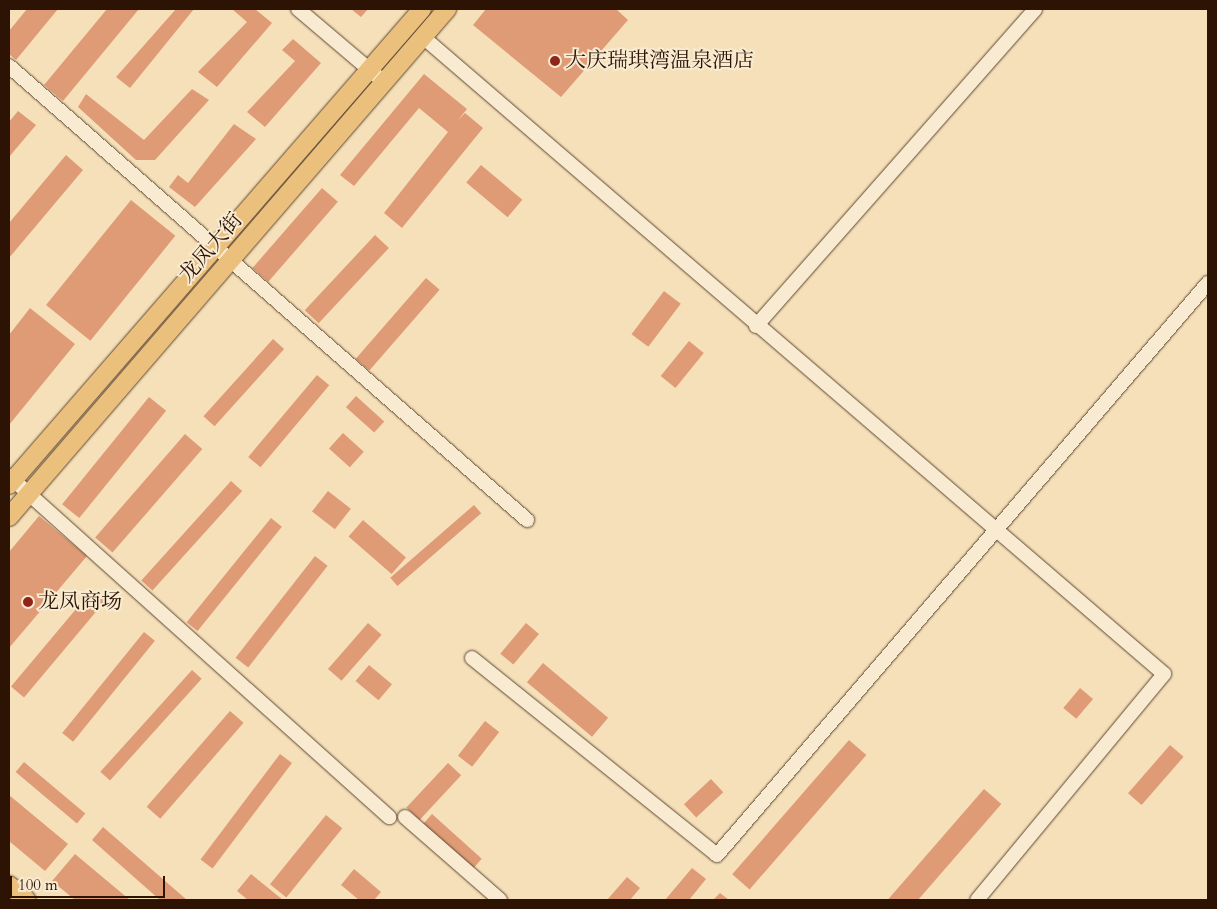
<!DOCTYPE html>
<html>
<head>
<meta charset="utf-8">
<style>
  body { margin:0 }
  #map { position:relative; width:1217px; height:909px; overflow:hidden; background:#f6e0b9; font-family:Cardo,"Noto Serif SC",serif }
  div>[style] { position:absolute }
  .building>* { inset:0; background:#df9b76; transform-origin:0 0 }
  .roads { filter:drop-shadow(0 0 1px #5e4631) drop-shadow(0 0 1px #5e4631) }
  .minor>* { height:14px; margin:-7px; padding:0 7px; transform-origin:7px; border-radius:7px; background:#f9ebd2 }
  .major>* { height:18px; margin:-9px; padding:0 9px; transform-origin:9px; border-radius:9px; background:#ebc07c }
  .dots>* { width:14px; height:14px; translate:-50% -50%; box-sizing:border-box; border:2px solid #f9ebd2; border-radius:50% }
  span { translate:-50% -50%; white-space:nowrap; text-align:center; line-height:1.15; -webkit-text-stroke:4px #f9ebd2; paint-order:stroke }
  .poi-label { font-size:21px; color:#2c1304 }
  .left { translate:0 -50%; text-align:left }
  .street-label { font-size:21px; color:#2c1304 }
  .frame { position:absolute; inset:0; border:10px solid #2c1304; pointer-events:none }
  .scale { position:absolute; left:10px; top:876px; width:155px; height:22px; box-sizing:border-box; border:2px solid #2c1304; border-top:0; padding-left:6px; font-size:15px; line-height:18px; white-space:nowrap; color:#2c1304; -webkit-text-stroke:4px #f9ebd2; paint-order:stroke }
</style>
</head>
<body>
<div id="map">
  <div class="building">
    <i style="clip-path:polygon(27px 9px,58px 9px,16px 60px,9px 54px,9px 31px)"></i>
    <i style="clip-path:polygon(107px 9px,139px 9px,63px 101px,44px 85px)"></i>
    <i style="clip-path:polygon(176px 9px,194px 9px,130px 88px,116px 77px)"></i>
    <i style="clip-path:polygon(232px 9px,255px 9px,272px 23px,217px 87px,198px 72px,247px 22px)"></i>
    <i style="clip-path:polygon(351px 9px,368px 9px,361px 17px)"></i>
    <i style="clip-path:polygon(486px 9px,616px 9px,628px 20px,561px 97px,473px 25px)"></i>
    <i style="clip-path:polygon(293px 39px,321px 63px,265px 127px,247px 112px,295px 61px,282px 50px)"></i>
    <i style="clip-path:polygon(424px 74px,467px 109px,458px 120px,465px 113px,483px 128px,402px 228px,384px 213px,448px 132px,419px 108px,354px 186px,340px 175px)"></i>
    <i style="clip-path:polygon(192px 89px,209px 100px,155px 160px,136px 160px,78px 107px,86px 94px,144px 140px)"></i>
    <i style="clip-path:polygon(18px 111px,36px 125px,9px 157px,9px 122px)"></i>
    <i style="clip-path:polygon(234px 124px,256px 139px,195px 207px,169px 187px,178px 175px,188px 183px)"></i>
    <i style="clip-path:polygon(66px 155px,83px 170px,9px 258px,9px 223px)"></i>
    <i style="left:481px;top:165px;width:54px;height:23px;rotate:40deg"></i>
    <i style="left:322px;top:188px;width:21px;height:106px;rotate:41deg"></i>
    <i style="left:131px;top:200px;width:57px;height:135px;rotate:39deg"></i>
    <i style="left:375px;top:235px;width:19px;height:103px;rotate:43deg"></i>
    <i style="left:426px;top:278px;width:18px;height:107px;rotate:41deg"></i>
    <i style="left:664px;top:291px;width:21px;height:54px;rotate:37deg"></i>
    <i style="clip-path:polygon(30px 308px,75px 344px,9px 425px,9px 335px)"></i>
    <i style="left:273px;top:339px;width:15px;height:104px;rotate:42deg"></i>
    <i style="left:689px;top:341px;width:19px;height:45px;rotate:39deg"></i>
    <i style="left:317px;top:375px;width:16px;height:107px;rotate:40deg"></i>
    <i style="left:356px;top:396px;width:38px;height:15px;rotate:42deg"></i>
    <i style="left:149px;top:397px;width:22px;height:138px;rotate:39deg"></i>
    <i style="left:343px;top:433px;width:28px;height:21px;rotate:42deg"></i>
    <i style="left:185px;top:434px;width:23px;height:137px;rotate:41deg"></i>
    <i style="left:231px;top:481px;width:15px;height:134px;rotate:42deg"></i>
    <i style="left:328px;top:491px;width:29px;height:26px;rotate:38deg"></i>
    <i style="left:474px;top:505px;width:11px;height:111px;rotate:49deg"></i>
    <i style="clip-path:polygon(39px 516px,87px 556px,9px 648px,9px 552px)"></i>
    <i style="left:271px;top:518px;width:14px;height:134px;rotate:39deg"></i>
    <i style="left:363px;top:520px;width:57px;height:22px;rotate:41deg"></i>
    <i style="left:315px;top:556px;width:16px;height:129px;rotate:38deg"></i>
    <i style="left:92px;top:590px;width:17px;height:126px;rotate:40deg"></i>
    <i style="left:368px;top:623px;width:18px;height:61px;rotate:41deg"></i>
    <i style="left:526px;top:623px;width:17px;height:40px;rotate:40deg"></i>
    <i style="left:144px;top:632px;width:14px;height:130px;rotate:39deg"></i>
    <i style="left:543px;top:663px;width:85px;height:25px;rotate:40deg"></i>
    <i style="left:369px;top:665px;width:30px;height:21px;rotate:40deg"></i>
    <i style="left:192px;top:670px;width:13px;height:137px;rotate:42deg"></i>
    <i style="left:1080px;top:688px;width:17px;height:26px;rotate:40deg"></i>
    <i style="left:230px;top:711px;width:18px;height:127px;rotate:41deg"></i>
    <i style="left:485px;top:721px;width:18px;height:44px;rotate:38deg"></i>
    <i style="left:849px;top:740px;width:23px;height:178px;rotate:41deg"></i>
    <i style="left:1170px;top:745px;width:18px;height:64px;rotate:41deg"></i>
    <i style="left:280px;top:754px;width:15px;height:132px;rotate:37deg"></i>
    <i style="left:24px;top:762px;width:80px;height:13px;rotate:40deg"></i>
    <i style="left:448px;top:763px;width:18px;height:61px;rotate:43deg"></i>
    <i style="left:711px;top:779px;width:18px;height:37px;rotate:47deg"></i>
    <i style="left:984px;top:789px;width:23px;height:147px;rotate:41deg"></i>
    <i style="clip-path:polygon(9px 795px,68px 844px,45px 871px,9px 841px)"></i>
    <i style="left:432px;top:814px;width:67px;height:13px;rotate:42deg"></i>
    <i style="left:326px;top:815px;width:21px;height:89px;rotate:39deg"></i>
    <i style="clip-path:polygon(103px 827px,187px 900px,160px 900px,92px 840px)"></i>
    <i style="clip-path:polygon(75px 854px,130px 900px,75px 900px,52px 881px)"></i>
    <i style="clip-path:polygon(692px 868px,706px 879px,689px 900px,665px 900px)"></i>
    <i style="clip-path:polygon(354px 869px,381px 892px,374px 900px,359px 900px,341px 885px)"></i>
    <i style="clip-path:polygon(251px 874px,283px 900px,248px 900px,237px 891px)"></i>
    <i style="clip-path:polygon(627px 877px,640px 888px,630px 900px,607px 900px)"></i>
    <i style="clip-path:polygon(720px 893px,729px 900px,713px 900px)"></i>
  </div>
  <div class="roads">
    <div class="minor">
      <i style="left:298px;top:9px;width:104px;rotate:40.3deg"></i>
      <i style="left:423px;top:37px;width:977px;rotate:40.68deg"></i>
      <i style="left:1164px;top:674px;width:293px;rotate:129.6deg"></i>
      <i style="left:9px;top:66px;width:689px;rotate:41.23deg"></i>
      <i style="left:756px;top:326px;width:422px;rotate:-48.6deg"></i>
      <i style="left:9px;top:476px;width:511px;rotate:41.9deg"></i>
      <i style="left:472px;top:658px;width:314px;rotate:38.8deg"></i>
      <i style="left:717px;top:855px;width:754px;rotate:-49.36deg"></i>
      <i style="left:405px;top:817px;width:126px;rotate:41.1deg"></i>
    </div>
    <div class="major">
      <i style="left:9px;top:485px;width:630px;rotate:-49.05deg"></i>
      <i style="left:9px;top:517px;width:671px;rotate:-49.23deg"></i>
      <i style="left:9px;top:885px;width:23px;rotate:40deg"></i>
    </div>
  </div>
  <div class="dots">
    <i style="left:555px;top:61px;background:#8f2418"></i>
    <i style="left:28px;top:602px;background:#8f2418"></i>
  </div>
  <div class="poi-label">
    <span class="left" style="left:565px;top:61px">大庆瑞琪湾温泉酒店</span>
    <span class="left" style="left:38px;top:602px">龙凤商场</span>
  </div>
  <div class="street-label">
    <span style="left:211px;top:248px;rotate:-49deg">龙凤大街</span>
  </div>
  <div class="frame"></div>
  <div class="scale">100 m</div>
</div>
</body>
</html>
